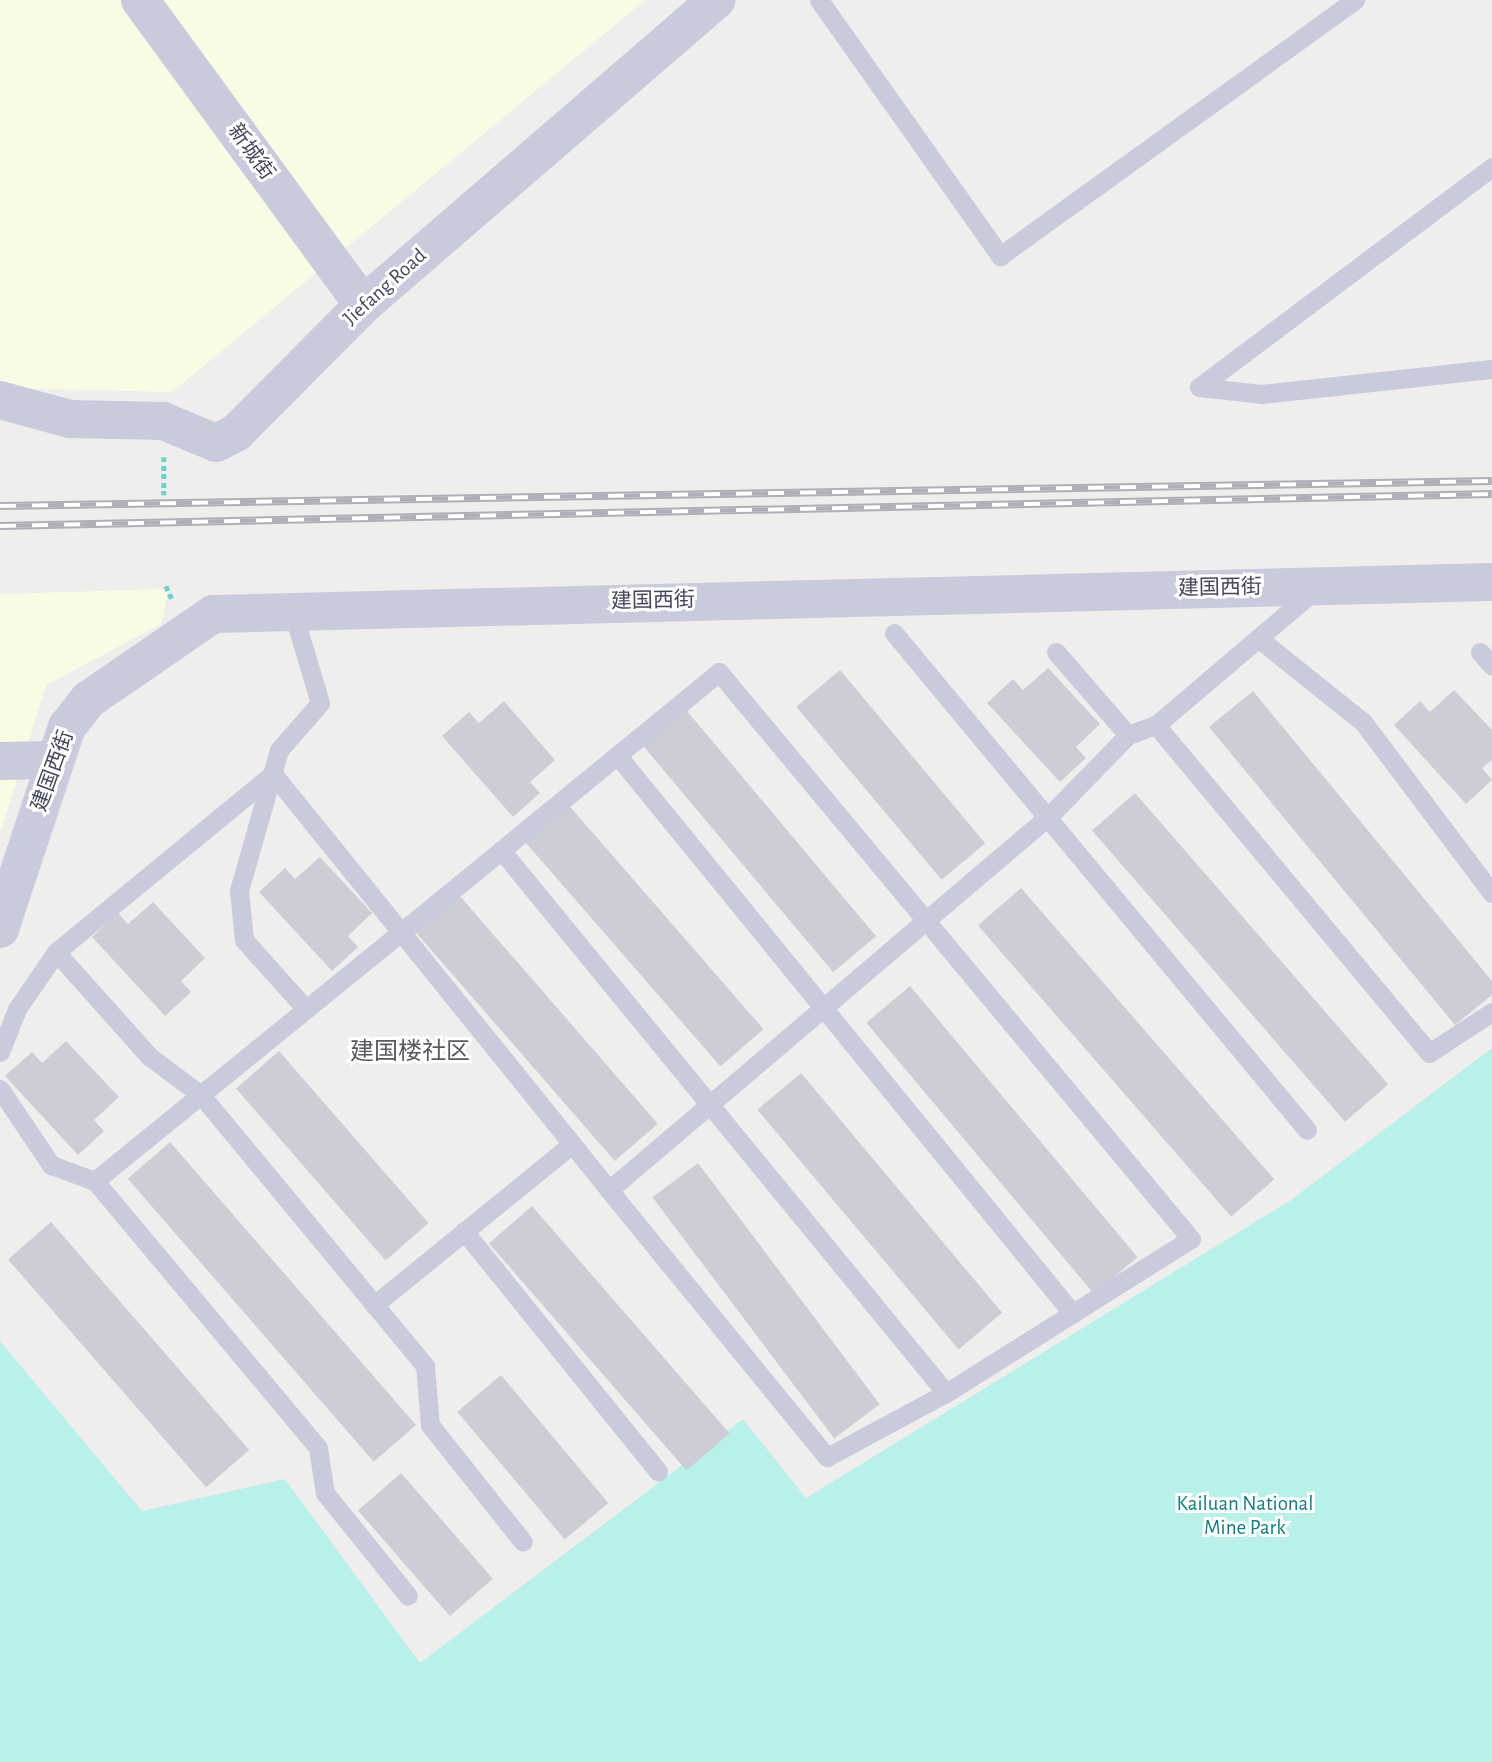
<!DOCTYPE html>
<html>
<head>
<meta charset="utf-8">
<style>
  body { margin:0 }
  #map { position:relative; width:1492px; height:1762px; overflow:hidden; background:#f0eeed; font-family:"Alegreya Sans","Noto Sans SC",sans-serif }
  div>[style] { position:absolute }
  .commercial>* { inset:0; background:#f8fce5 }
  .green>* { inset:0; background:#b9f0e9 }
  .building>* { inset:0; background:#cdcdd5; transform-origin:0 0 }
  .path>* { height:4.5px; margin-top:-2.25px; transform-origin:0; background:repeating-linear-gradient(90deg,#70cfcf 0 5px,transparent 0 8.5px) }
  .service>* { height:19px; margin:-9.5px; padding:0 9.5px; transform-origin:9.5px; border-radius:9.5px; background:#c9cadb }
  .minor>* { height:38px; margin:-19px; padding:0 19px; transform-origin:19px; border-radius:19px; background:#c9cadb }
  .tertiary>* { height:38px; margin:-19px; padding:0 19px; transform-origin:19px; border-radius:19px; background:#c9cadb }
  .rail>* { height:8px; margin-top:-4px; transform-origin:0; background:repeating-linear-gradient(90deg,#fff 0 16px,#b0afb8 0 32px); box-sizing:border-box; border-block:2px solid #b0afb8 }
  span { translate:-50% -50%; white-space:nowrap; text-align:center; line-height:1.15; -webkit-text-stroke:6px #fff; paint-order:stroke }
  .street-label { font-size:21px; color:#45465b }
  .park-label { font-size:21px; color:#137f7e }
  .quarter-label { font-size:24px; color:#5a5962 }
</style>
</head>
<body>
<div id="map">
  <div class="commercial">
    <i style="clip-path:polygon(0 0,645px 0,172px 392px,0 388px)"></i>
    <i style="clip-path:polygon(169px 589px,161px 624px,46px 685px,0 834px,0 594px)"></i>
  </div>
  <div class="green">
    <i style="clip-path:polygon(1492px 1048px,1492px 1762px,0 1762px,0 1341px,142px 1511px,285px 1479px,420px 1663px,743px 1419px,806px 1498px,1291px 1200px)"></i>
  </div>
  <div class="building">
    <i style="clip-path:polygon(1048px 668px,1100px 724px,1076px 747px,1086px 758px,1060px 782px,987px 703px,1013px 679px,1023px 690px)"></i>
    <i style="left:840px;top:670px;width:226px;height:57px;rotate:50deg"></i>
    <i style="clip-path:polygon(1454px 690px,1492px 730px,1492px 760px,1482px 768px,1492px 780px,1466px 804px,1394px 725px,1420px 701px,1430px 712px)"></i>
    <i style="clip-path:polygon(1253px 691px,1492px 981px,1492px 995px,1455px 1025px,1209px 727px)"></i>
    <i style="clip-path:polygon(504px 701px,555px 760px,530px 782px,540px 793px,513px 817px,442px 736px,469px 712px,479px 723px)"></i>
    <i style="left:682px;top:705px;width:302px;height:56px;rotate:50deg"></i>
    <i style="left:1135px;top:793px;width:386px;height:57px;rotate:49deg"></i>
    <i style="left:566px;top:802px;width:301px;height:57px;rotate:49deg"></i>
    <i style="clip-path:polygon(320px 857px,372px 913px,348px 936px,358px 947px,332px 971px,259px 892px,285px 868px,295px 879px)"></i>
    <i style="left:1021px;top:888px;width:386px;height:57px;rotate:49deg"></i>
    <i style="left:459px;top:895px;width:303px;height:57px;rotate:49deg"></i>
    <i style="clip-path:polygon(153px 902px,205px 958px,181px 981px,191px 992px,165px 1016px,92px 937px,118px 913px,128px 924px)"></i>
    <i style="left:910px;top:986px;width:354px;height:57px;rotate:50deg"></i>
    <i style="clip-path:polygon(66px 1041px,119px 1097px,94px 1120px,104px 1131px,78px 1155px,5px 1076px,32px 1052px,42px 1063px)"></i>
    <i style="left:279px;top:1051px;width:228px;height:57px;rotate:49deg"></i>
    <i style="left:801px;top:1073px;width:313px;height:57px;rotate:50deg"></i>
    <i style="left:170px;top:1142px;width:375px;height:56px;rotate:49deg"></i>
    <i style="left:698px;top:1163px;width:302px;height:57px;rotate:53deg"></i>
    <i style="left:532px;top:1206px;width:301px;height:57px;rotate:49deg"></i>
    <i style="left:51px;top:1222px;width:302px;height:57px;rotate:49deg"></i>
    <i style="left:501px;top:1375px;width:167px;height:57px;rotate:50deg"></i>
    <i style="left:401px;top:1473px;width:140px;height:57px;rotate:49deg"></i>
  </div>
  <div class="path">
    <i style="left:164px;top:457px;width:38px;rotate:90deg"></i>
    <i style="left:166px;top:586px;width:17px;rotate:65deg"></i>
  </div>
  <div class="service">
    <i style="left:819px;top:0;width:314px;rotate:54.7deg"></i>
    <i style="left:1000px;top:256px;width:438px;rotate:-35.8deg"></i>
    <i style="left:1492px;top:167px;width:366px;rotate:143.1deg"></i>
    <i style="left:1199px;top:387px;width:62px;rotate:6.4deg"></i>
    <i style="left:1261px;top:394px;width:232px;rotate:-6.2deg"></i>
    <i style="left:292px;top:609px;width:98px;rotate:73.4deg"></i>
    <i style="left:320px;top:703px;width:62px;rotate:131.1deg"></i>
    <i style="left:279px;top:750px;width:146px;rotate:105.9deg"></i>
    <i style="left:239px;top:890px;width:50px;rotate:84.3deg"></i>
    <i style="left:244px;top:940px;width:93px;rotate:48.1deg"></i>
    <i style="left:894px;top:633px;width:646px;rotate:50.27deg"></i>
    <i style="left:1258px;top:638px;width:134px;rotate:38.7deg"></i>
    <i style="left:1363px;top:722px;width:214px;rotate:53deg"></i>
    <i style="left:1056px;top:652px;width:110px;rotate:49.1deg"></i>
    <i style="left:1480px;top:652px;width:18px;rotate:49deg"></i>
    <i style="left:1156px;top:725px;width:427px;rotate:50.2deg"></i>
    <i style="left:1429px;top:1053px;width:75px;rotate:-33.1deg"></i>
    <i style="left:617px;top:755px;width:721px;rotate:50.79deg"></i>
    <i style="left:501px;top:850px;width:702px;rotate:50.66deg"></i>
    <i style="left:56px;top:952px;width:141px;rotate:48.2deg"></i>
    <i style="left:150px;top:1057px;width:64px;rotate:36.7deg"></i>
    <i style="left:201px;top:1095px;width:352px;rotate:50.4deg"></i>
    <i style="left:425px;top:1366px;width:59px;rotate:85.2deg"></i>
    <i style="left:430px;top:1425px;width:149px;rotate:51.5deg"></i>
    <i style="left:0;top:1052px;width:46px;rotate:-68.4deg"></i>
    <i style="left:17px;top:1009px;width:69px;rotate:-55.6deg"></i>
    <i style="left:56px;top:952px;width:281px;rotate:-39.4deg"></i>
    <i style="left:273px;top:774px;width:203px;rotate:51deg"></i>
    <i style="left:401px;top:932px;width:331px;rotate:51.1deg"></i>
    <i style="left:609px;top:1190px;width:345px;rotate:50.8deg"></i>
    <i style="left:827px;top:1457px;width:135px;rotate:-28.3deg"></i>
    <i style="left:946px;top:1393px;width:289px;rotate:-32.2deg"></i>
    <i style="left:1191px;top:1239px;width:738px;rotate:-129.78deg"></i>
    <i style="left:719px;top:672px;width:411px;rotate:140.7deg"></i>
    <i style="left:401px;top:932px;width:395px;rotate:140.9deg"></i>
    <i style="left:0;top:1089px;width:92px;rotate:56.1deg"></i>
    <i style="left:51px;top:1165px;width:47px;rotate:20deg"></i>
    <i style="left:95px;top:1181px;width:348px;rotate:50.1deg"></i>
    <i style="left:318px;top:1448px;width:46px;rotate:81.2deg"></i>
    <i style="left:325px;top:1493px;width:132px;rotate:51.1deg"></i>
    <i style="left:609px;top:1190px;width:579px;rotate:-40.38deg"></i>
    <i style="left:1050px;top:815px;width:112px;rotate:-45.7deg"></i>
    <i style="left:1128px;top:735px;width:30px;rotate:-20deg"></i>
    <i style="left:1156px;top:725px;width:210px;rotate:-40.4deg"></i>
    <i style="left:464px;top:1231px;width:309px;rotate:51.1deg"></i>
    <i style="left:374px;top:1305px;width:255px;rotate:-39.1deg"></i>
  </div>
  <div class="minor">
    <i style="left:140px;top:0;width:378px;rotate:53.8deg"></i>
    <i style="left:0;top:761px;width:54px;rotate:-1.1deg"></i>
    <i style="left:0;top:929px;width:213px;rotate:-71.7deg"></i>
    <i style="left:67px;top:727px;width:34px;rotate:-52deg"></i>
    <i style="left:88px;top:700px;width:152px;rotate:-34.5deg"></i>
    <i style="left:213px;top:614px;width:1279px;rotate:-1.43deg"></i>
  </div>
  <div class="tertiary">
    <i style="left:0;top:400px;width:73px;rotate:15.2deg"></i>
    <i style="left:70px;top:419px;width:93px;rotate:1.2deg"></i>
    <i style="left:163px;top:421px;width:57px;rotate:22.5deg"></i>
    <i style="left:216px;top:443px;width:22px;rotate:-27deg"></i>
    <i style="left:236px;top:433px;width:180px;rotate:-45.2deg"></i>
    <i style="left:363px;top:305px;width:467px;rotate:-40.8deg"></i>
  </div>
  <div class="rail">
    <i style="left:0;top:506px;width:1492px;rotate:-0.96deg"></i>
    <i style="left:0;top:526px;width:1492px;rotate:-1.23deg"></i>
  </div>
  <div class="street-label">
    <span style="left:251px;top:152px;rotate:54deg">新城街</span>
    <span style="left:385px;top:287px;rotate:-42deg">Jiefang Road</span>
    <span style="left:1220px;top:588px;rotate:-1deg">建国西街</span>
    <span style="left:653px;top:601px;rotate:-1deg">建国西街</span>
    <span style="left:53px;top:771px;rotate:-70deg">建国西街</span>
  </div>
  <div class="park-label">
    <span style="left:1245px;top:1516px">Kailuan National<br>Mine Park</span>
  </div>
  <div class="quarter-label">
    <span style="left:410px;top:1053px">建国楼社区</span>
  </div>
</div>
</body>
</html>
